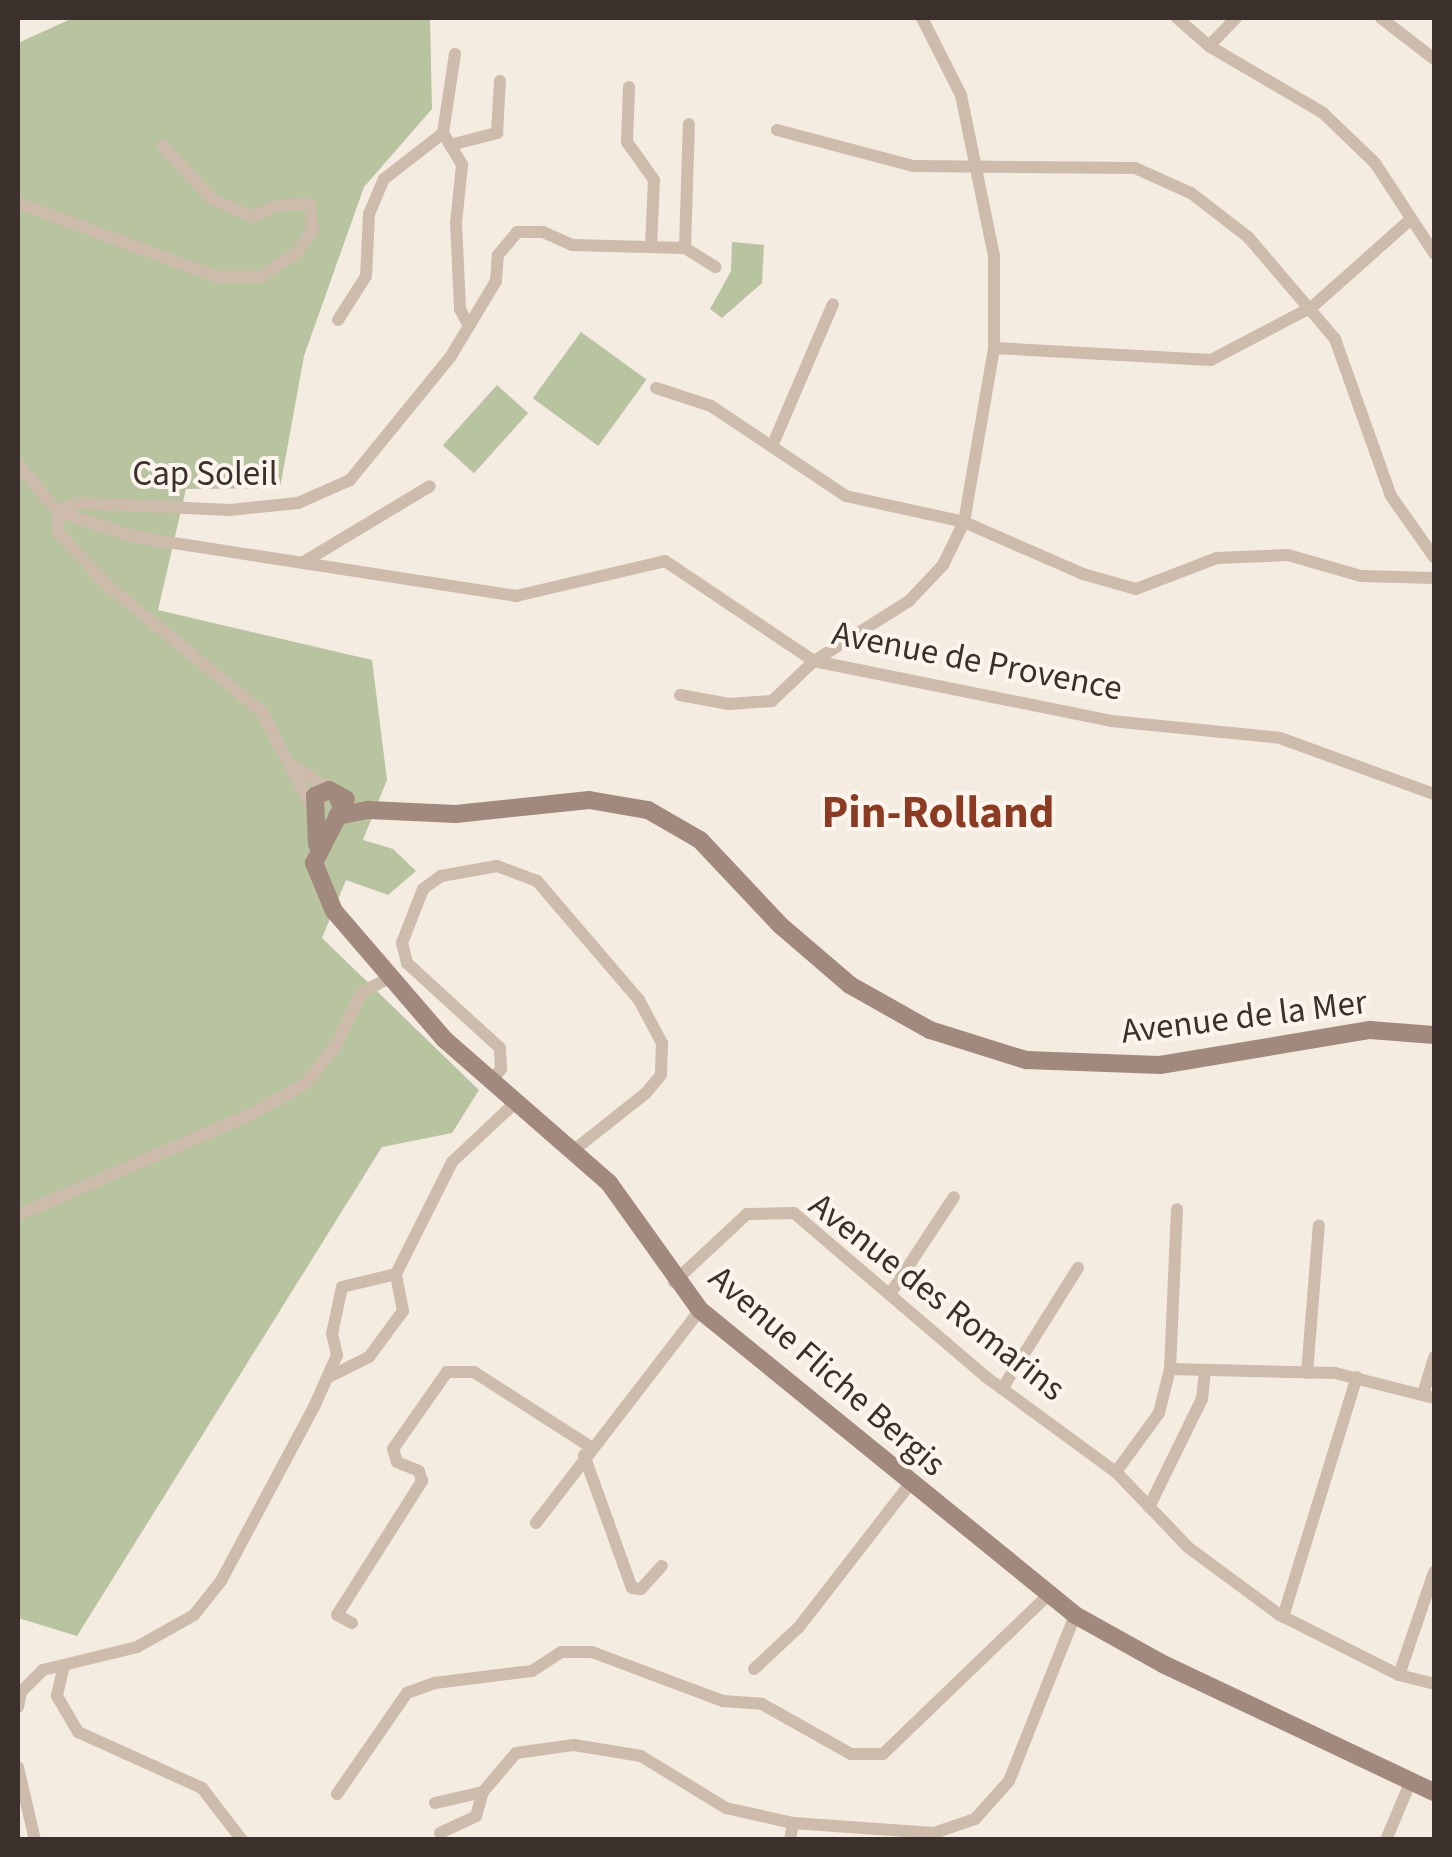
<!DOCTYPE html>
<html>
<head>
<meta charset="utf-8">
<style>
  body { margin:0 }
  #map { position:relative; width:1452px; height:1857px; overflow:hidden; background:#f4ebe1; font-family:"Source Sans 3",sans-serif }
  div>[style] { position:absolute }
  .green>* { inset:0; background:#b8c4a0; transform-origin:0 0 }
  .street>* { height:12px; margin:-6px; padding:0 6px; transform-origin:6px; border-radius:6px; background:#cdbbac }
  .secondary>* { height:18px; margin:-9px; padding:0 9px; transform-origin:9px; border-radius:9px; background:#a18a7d }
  span { translate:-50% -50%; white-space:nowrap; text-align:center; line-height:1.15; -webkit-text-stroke:8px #fbf5ee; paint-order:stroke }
  .street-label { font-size:35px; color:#3b302b }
  .district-label { font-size:45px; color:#8c3b22; font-weight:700 }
  .frame { position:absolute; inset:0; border:20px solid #3b302b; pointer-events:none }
</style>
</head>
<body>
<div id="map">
  <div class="green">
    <i style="clip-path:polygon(73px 18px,430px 18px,432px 109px,364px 187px,304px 356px,280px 488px,186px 489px,158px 610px,372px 660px,387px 780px,363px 840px,393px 849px,416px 871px,388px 895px,346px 880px,322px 938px,479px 1090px,452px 1133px,382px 1147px,77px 1636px,18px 1618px,18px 43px)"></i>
    <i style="clip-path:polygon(732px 242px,764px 245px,762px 283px,722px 318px,710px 309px,731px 271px)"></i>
    <i style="left:581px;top:332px;width:81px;height:82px;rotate:36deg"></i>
    <i style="left:497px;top:385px;width:42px;height:81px;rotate:42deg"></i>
  </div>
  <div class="street">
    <i style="left:1177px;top:18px;width:43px;rotate:41.2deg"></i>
    <i style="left:1209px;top:46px;width:132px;rotate:30.4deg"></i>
    <i style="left:1323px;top:113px;width:72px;rotate:43.9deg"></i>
    <i style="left:1375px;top:163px;width:108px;rotate:56.8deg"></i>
    <i style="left:1381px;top:18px;width:67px;rotate:37.7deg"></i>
    <i style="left:1209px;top:46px;width:39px;rotate:-46deg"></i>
    <i style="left:629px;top:87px;width:55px;rotate:92.1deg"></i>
    <i style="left:627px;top:142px;width:47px;rotate:54.6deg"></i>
    <i style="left:654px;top:180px;width:65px;rotate:92.6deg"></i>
    <i style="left:777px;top:130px;width:141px;rotate:14.8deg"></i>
    <i style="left:913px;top:166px;width:222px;rotate:0.5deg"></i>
    <i style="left:1135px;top:168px;width:61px;rotate:24.1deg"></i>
    <i style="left:1191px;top:193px;width:72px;rotate:37.7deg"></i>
    <i style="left:1248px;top:237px;width:134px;rotate:49.5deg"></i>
    <i style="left:1335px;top:339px;width:167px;rotate:70.4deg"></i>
    <i style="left:1391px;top:496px;width:75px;rotate:54.8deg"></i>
    <i style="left:443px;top:133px;width:80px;rotate:-81.4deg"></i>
    <i style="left:450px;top:145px;width:49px;rotate:-14.3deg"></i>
    <i style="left:497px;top:133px;width:52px;rotate:-86.7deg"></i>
    <i style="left:18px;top:203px;width:212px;rotate:20.4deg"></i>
    <i style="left:217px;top:277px;width:43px"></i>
    <i style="left:260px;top:277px;width:44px;rotate:-33deg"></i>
    <i style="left:297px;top:253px;width:29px;rotate:-56deg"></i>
    <i style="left:313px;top:229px;width:25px;rotate:-97deg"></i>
    <i style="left:310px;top:204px;width:35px;rotate:177deg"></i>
    <i style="left:275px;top:206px;width:25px;rotate:153deg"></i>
    <i style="left:253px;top:217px;width:45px;rotate:-156.3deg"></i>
    <i style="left:212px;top:199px;width:72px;rotate:-132.8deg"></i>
    <i style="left:685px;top:248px;width:36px;rotate:32deg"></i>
    <i style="left:338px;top:320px;width:52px;rotate:-57.5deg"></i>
    <i style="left:366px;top:276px;width:62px;rotate:-87.2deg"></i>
    <i style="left:369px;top:214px;width:38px;rotate:-67deg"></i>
    <i style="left:384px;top:179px;width:75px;rotate:-37.9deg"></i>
    <i style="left:443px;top:133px;width:37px;rotate:59deg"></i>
    <i style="left:462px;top:165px;width:58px;rotate:95.9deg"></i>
    <i style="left:456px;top:223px;width:86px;rotate:87.3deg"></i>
    <i style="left:460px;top:309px;width:15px;rotate:62deg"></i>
    <i style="left:994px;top:348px;width:217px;rotate:3.2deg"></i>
    <i style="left:1211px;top:360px;width:114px;rotate:-27.7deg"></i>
    <i style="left:1312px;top:307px;width:132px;rotate:-41.6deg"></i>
    <i style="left:656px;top:388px;width:58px;rotate:18.1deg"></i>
    <i style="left:711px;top:406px;width:162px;rotate:33.7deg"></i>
    <i style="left:846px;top:496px;width:121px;rotate:12.4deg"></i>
    <i style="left:964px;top:522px;width:130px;rotate:23.6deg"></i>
    <i style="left:1083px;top:574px;width:55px;rotate:15.8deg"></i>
    <i style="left:1136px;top:589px;width:87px;rotate:-20.9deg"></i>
    <i style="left:1217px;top:558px;width:71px;rotate:-2.4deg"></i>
    <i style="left:1288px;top:555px;width:76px;rotate:16deg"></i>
    <i style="left:1361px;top:576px;width:73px;rotate:1.6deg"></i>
    <i style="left:773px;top:444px;width:152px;rotate:-66.8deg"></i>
    <i style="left:18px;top:464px;width:62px;rotate:50.2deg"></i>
    <i style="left:58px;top:512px;width:81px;rotate:18deg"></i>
    <i style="left:135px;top:537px;width:386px;rotate:8.8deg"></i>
    <i style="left:516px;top:596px;width:153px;rotate:-13.2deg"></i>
    <i style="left:665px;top:561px;width:179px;rotate:33.9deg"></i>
    <i style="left:814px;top:661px;width:303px;rotate:11.4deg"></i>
    <i style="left:1111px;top:721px;width:170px;rotate:5.7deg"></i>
    <i style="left:1280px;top:738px;width:164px;rotate:20deg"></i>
    <i style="left:58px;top:512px;width:22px;rotate:-24deg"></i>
    <i style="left:78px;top:503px;width:152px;rotate:2.6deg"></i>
    <i style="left:230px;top:510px;width:68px;rotate:-5.9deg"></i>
    <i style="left:298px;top:503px;width:57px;rotate:-23.9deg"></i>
    <i style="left:350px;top:480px;width:160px;rotate:-50.8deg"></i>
    <i style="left:451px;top:356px;width:87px;rotate:-59deg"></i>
    <i style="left:496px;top:281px;width:26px;rotate:-86deg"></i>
    <i style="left:498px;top:255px;width:30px;rotate:-50deg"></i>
    <i style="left:517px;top:232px;width:26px"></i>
    <i style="left:543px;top:232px;width:32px;rotate:24deg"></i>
    <i style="left:572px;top:245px;width:113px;rotate:1.5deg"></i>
    <i style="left:685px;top:248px;width:124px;rotate:-88.2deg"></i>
    <i style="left:58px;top:512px;width:20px;rotate:90deg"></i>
    <i style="left:58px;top:532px;width:72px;rotate:47.2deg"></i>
    <i style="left:107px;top:585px;width:200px;rotate:39.3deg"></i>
    <i style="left:262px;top:712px;width:109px;rotate:62.7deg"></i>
    <i style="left:302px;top:563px;width:149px;rotate:-31deg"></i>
    <i style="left:680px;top:695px;width:50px;rotate:10.4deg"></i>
    <i style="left:729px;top:704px;width:43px;rotate:-4deg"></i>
    <i style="left:772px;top:701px;width:58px;rotate:-43.6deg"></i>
    <i style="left:814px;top:661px;width:112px;rotate:-32.3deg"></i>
    <i style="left:909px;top:601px;width:50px;rotate:-46.6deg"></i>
    <i style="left:943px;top:565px;width:48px;rotate:-64deg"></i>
    <i style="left:964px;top:522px;width:177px;rotate:-80.2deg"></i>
    <i style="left:994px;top:348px;width:92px;rotate:-90deg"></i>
    <i style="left:994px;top:256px;width:164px;rotate:-101.6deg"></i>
    <i style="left:961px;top:95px;width:86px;rotate:-116.9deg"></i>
    <i style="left:296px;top:767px;width:40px;rotate:34.9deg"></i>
    <i style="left:492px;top:1080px;width:14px;rotate:-51deg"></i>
    <i style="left:501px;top:1069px;width:21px;rotate:-93deg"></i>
    <i style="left:500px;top:1048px;width:126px;rotate:-137.6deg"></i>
    <i style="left:407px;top:963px;width:21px;rotate:-104deg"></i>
    <i style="left:402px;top:943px;width:58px;rotate:-68.7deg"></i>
    <i style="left:423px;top:889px;width:22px;rotate:-36deg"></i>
    <i style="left:441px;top:876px;width:57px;rotate:-10.1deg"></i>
    <i style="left:497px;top:866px;width:43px;rotate:20.6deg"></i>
    <i style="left:537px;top:881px;width:157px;rotate:49.4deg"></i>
    <i style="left:639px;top:1000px;width:49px;rotate:61.9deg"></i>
    <i style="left:662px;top:1043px;width:32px;rotate:92deg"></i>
    <i style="left:661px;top:1075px;width:23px;rotate:130deg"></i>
    <i style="left:646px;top:1093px;width:92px;rotate:141.6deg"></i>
    <i style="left:18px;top:1215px;width:254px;rotate:-23.4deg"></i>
    <i style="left:251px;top:1114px;width:62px;rotate:-29.1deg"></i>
    <i style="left:305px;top:1084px;width:50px;rotate:-51.5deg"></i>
    <i style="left:336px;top:1045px;width:59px;rotate:-63.9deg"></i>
    <i style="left:362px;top:992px;width:30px;rotate:-27deg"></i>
    <i style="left:674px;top:1282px;width:100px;rotate:-43deg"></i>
    <i style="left:747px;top:1214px;width:47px;rotate:-1.2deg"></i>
    <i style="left:794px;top:1213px;width:253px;rotate:40.5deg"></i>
    <i style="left:986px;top:1377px;width:161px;rotate:36.2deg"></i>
    <i style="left:1116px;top:1472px;width:105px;rotate:46.2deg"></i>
    <i style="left:1189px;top:1548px;width:113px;rotate:36.4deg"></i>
    <i style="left:1280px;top:1615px;width:133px;rotate:26.8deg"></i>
    <i style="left:1399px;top:1675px;width:36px;rotate:14deg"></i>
    <i style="left:890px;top:1294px;width:116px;rotate:-56.6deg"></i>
    <i style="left:1170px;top:1369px;width:165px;rotate:1.4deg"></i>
    <i style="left:1335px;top:1373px;width:102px;rotate:14.2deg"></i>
    <i style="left:1307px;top:1373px;width:148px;rotate:-85.4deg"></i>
    <i style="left:327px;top:1378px;width:47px;rotate:-26.6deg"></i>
    <i style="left:369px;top:1357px;width:57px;rotate:-53.5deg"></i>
    <i style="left:403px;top:1311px;width:38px;rotate:-101deg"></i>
    <i style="left:396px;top:1274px;width:125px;rotate:-63.4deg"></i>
    <i style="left:452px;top:1162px;width:89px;rotate:-43.2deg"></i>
    <i style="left:1002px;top:1389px;width:143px;rotate:-57.9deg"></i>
    <i style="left:1423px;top:1394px;width:39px;rotate:-73deg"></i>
    <i style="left:584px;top:1455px;width:141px;rotate:70.2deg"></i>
    <i style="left:632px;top:1588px;width:9px;rotate:6deg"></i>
    <i style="left:641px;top:1589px;width:31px;rotate:-48deg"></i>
    <i style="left:1116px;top:1472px;width:73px;rotate:-53.9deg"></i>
    <i style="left:1159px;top:1413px;width:45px;rotate:-76deg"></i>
    <i style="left:1170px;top:1369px;width:160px;rotate:-87.5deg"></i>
    <i style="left:1149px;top:1507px;width:120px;rotate:-63.9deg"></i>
    <i style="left:1202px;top:1399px;width:29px;rotate:-84deg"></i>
    <i style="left:536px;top:1523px;width:269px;rotate:-52.4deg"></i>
    <i style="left:1283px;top:1617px;width:251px;rotate:-72.9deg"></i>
    <i style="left:352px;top:1623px;width:17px;rotate:-152deg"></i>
    <i style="left:337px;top:1615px;width:159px;rotate:-57.6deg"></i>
    <i style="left:422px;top:1481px;width:10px;rotate:-107deg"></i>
    <i style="left:419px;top:1471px;width:24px;rotate:-158deg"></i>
    <i style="left:397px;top:1462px;width:14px;rotate:-107deg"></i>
    <i style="left:393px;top:1449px;width:94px;rotate:-55deg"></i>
    <i style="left:447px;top:1372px;width:27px"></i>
    <i style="left:474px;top:1372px;width:139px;rotate:32.7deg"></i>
    <i style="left:64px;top:1665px;width:32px;rotate:103deg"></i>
    <i style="left:57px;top:1696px;width:42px;rotate:59.7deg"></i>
    <i style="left:78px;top:1732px;width:136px;rotate:24.3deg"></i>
    <i style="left:202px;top:1788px;width:66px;rotate:52.4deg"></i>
    <i style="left:754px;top:1669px;width:62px;rotate:-43deg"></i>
    <i style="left:799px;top:1627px;width:180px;rotate:-52.2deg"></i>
    <i style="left:1399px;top:1675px;width:109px;rotate:-71.2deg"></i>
    <i style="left:18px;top:1707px;width:15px;rotate:-79deg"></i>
    <i style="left:21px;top:1692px;width:31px;rotate:-45deg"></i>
    <i style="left:43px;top:1670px;width:97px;rotate:-13.7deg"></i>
    <i style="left:137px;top:1647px;width:65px;rotate:-29.3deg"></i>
    <i style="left:194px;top:1615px;width:43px;rotate:-51.5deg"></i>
    <i style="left:221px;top:1581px;width:197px;rotate:-61.9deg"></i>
    <i style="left:314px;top:1407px;width:57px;rotate:-66.1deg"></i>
    <i style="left:337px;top:1355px;width:22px;rotate:-103deg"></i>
    <i style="left:332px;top:1334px;width:48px;rotate:-78deg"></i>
    <i style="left:342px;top:1287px;width:56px;rotate:-13.5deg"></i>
    <i style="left:18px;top:1767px;width:75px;rotate:76.9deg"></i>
    <i style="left:337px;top:1794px;width:123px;rotate:-55.3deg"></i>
    <i style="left:407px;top:1693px;width:30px;rotate:-20deg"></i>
    <i style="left:435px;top:1683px;width:98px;rotate:-7.1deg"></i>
    <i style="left:532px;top:1671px;width:35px;rotate:-33deg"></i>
    <i style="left:561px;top:1652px;width:31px"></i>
    <i style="left:592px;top:1652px;width:140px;rotate:20.5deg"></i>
    <i style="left:723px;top:1701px;width:39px;rotate:4deg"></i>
    <i style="left:762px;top:1704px;width:102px;rotate:29.3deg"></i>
    <i style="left:851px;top:1754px;width:32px"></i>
    <i style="left:883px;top:1754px;width:228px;rotate:-43.9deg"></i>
    <i style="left:435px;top:1803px;width:49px;rotate:-12.9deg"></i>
    <i style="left:483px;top:1792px;width:51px;rotate:-49.8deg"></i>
    <i style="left:516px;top:1753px;width:59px;rotate:-7.9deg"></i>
    <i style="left:574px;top:1745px;width:68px;rotate:9.3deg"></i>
    <i style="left:641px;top:1756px;width:100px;rotate:31.5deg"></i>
    <i style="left:726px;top:1808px;width:69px;rotate:12.6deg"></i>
    <i style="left:793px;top:1823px;width:141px;rotate:4.1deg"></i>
    <i style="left:934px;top:1833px;width:43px;rotate:-18.9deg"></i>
    <i style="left:975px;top:1819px;width:51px;rotate:-48.2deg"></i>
    <i style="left:1009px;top:1781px;width:179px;rotate:-68.3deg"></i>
    <i style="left:440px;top:1833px;width:40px;rotate:-25deg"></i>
    <i style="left:476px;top:1816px;width:25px;rotate:-74deg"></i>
    <i style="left:790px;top:1840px;width:17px;rotate:-80deg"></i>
    <i style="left:1386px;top:1840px;width:62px;rotate:-67.2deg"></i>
  </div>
  <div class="secondary">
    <i style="left:337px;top:795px;width:14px;rotate:69deg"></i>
    <i style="left:342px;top:808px;width:62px;rotate:117deg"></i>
    <i style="left:314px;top:863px;width:52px;rotate:67.4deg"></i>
    <i style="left:334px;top:911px;width:169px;rotate:49.3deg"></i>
    <i style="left:444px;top:1039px;width:219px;rotate:41.1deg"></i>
    <i style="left:609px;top:1183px;width:156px;rotate:54.4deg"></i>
    <i style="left:700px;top:1310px;width:483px;rotate:39.1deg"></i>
    <i style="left:1075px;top:1615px;width:103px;rotate:29.1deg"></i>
    <i style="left:1165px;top:1665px;width:297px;rotate:25.3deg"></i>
    <i style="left:337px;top:816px;width:33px;rotate:-11deg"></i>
    <i style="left:369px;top:810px;width:87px;rotate:2.6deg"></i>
    <i style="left:456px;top:814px;width:134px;rotate:-6deg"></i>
    <i style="left:589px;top:800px;width:60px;rotate:9.6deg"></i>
    <i style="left:648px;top:810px;width:60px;rotate:30deg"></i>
    <i style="left:700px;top:840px;width:117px;rotate:46.7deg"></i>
    <i style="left:780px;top:925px;width:92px;rotate:40.6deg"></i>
    <i style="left:850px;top:985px;width:92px;rotate:29.4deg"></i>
    <i style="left:930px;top:1030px;width:101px;rotate:17.4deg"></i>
    <i style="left:1026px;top:1060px;width:134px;rotate:2.1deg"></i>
    <i style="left:1160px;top:1065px;width:213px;rotate:-9.5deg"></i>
    <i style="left:1370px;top:1030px;width:64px;rotate:4.5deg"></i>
    <i style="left:317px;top:844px;width:48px;rotate:-92.4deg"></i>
    <i style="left:315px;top:796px;width:15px;rotate:-23deg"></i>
    <i style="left:329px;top:790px;width:19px;rotate:28deg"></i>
  </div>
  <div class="street-label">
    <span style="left:205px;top:474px">Cap Soleil</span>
    <span style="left:977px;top:661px;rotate:11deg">Avenue de Provence</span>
    <span style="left:1244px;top:1017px;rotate:-7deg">Avenue de la Mer</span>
    <span style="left:937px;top:1297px;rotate:38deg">Avenue des Romarins</span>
    <span style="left:827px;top:1371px;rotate:41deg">Avenue Fliche Bergis</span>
  </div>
  <div class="district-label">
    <span style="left:938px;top:814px">Pin-Rolland</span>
  </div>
  <div class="frame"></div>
</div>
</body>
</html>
